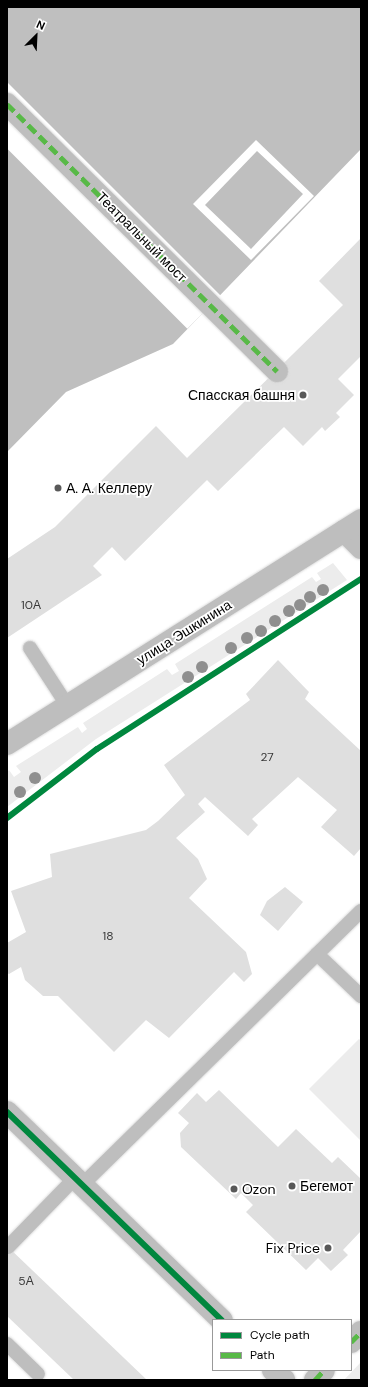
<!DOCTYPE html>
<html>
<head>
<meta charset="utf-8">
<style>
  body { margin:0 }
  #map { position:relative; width:368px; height:1387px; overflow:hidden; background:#fff; font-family:"DM Sans",sans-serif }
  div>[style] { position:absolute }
  .green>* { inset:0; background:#ececec }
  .water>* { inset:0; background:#bfbfbf }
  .pier>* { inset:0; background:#fff; transform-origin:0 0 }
  .building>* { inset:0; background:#dfdfdf }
  .roads { filter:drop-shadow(0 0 1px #dbdbdb) drop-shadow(0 0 1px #dbdbdb) }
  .lane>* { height:14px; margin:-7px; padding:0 7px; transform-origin:7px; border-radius:7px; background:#bebebe }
  .street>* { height:22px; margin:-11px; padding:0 11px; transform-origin:11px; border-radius:11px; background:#bebebe }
  .primary>* { height:22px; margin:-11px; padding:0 11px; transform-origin:11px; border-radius:11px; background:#bebebe }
  .quiet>* { height:5px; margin-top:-2.5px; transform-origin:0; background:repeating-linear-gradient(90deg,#58b947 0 10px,transparent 0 15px) }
  .cycleway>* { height:6px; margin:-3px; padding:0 3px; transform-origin:3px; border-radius:3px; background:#00873e }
  .trees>* { width:12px; height:12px; margin:-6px; border-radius:50%; background:#8f8f8f }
  .dots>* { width:11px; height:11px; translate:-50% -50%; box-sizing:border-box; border:2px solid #fff; border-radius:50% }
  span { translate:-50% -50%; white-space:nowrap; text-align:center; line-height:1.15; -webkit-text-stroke:3.5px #fff; paint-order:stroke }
  .number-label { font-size:12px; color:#383838 }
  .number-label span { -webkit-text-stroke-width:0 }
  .street-label { font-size:14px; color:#000 }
  .poi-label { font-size:14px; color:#000 }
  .right { translate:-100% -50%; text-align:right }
  .left { translate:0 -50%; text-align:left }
  .frame { position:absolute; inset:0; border:8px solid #000; pointer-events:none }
  .legend { position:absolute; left:212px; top:1319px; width:140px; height:52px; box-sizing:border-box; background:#fff; border:1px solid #999; margin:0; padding:5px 7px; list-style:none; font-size:12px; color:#000 }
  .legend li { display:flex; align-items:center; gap:8px; height:20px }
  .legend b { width:20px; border:1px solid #999 }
  .north { position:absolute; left:16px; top:16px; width:40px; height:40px; -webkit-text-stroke:3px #fff; paint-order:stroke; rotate:24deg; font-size:11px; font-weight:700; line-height:16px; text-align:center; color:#000 }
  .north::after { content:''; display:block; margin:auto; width:14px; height:18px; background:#000; clip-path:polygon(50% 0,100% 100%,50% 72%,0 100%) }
</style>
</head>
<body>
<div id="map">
  <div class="green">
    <i style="clip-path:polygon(333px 563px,347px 580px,96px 739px,7px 807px,7px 772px,9px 770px,14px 777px,21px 772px,16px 766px,78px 727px,82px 733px,87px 729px,83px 723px,167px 669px,172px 675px,179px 671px,175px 664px,312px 577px,316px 582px,321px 579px,317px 573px)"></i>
    <i style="clip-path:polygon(359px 1039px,361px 1041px,361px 1141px,309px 1089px)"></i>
    <i style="clip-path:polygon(361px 1362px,361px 1380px,344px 1380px)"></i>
  </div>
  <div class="water">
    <i style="clip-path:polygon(7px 7px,361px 7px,361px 149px,173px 344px,66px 392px,7px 452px)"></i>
  </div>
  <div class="pier">
    <i style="left:7px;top:82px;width:302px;height:47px;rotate:45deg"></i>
    <i style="clip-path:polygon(evenodd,256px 140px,314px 196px,251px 260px,193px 204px,256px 140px,257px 151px,303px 194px,251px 249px,205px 205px,257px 151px)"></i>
  </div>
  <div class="building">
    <i style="clip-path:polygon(361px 238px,361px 356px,338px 379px,354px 395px,336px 413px,340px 417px,325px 431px,322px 427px,303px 446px,284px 427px,218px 491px,207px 480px,125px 561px,112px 547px,93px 566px,102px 575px,7px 638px,7px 559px,55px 527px,156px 426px,187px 458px,343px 305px,319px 281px)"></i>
    <i style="clip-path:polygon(278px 660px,309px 692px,305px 699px,361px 751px,361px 848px,354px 856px,321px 827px,337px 810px,298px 777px,252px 819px,258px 825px,248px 836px,205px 797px,198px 804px,205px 812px,176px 838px,198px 859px,207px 879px,189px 898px,246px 952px,252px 974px,244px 982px,234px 972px,169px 1038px,146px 1020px,114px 1052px,58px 996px,43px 996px,25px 980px,21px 967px,9px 974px,7px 973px,7px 943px,26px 932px,11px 891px,52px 877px,50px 854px,146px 830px,158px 821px,185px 795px,164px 765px,250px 700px,246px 694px)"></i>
    <i style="clip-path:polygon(285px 887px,303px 902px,278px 931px,260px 915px,267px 901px)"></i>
    <i style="clip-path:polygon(219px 1090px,278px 1147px,296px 1129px,332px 1163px,338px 1157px,361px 1179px,361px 1231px,343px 1250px,348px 1255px,331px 1271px,318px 1258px,306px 1270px,246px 1212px,253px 1205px,241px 1193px,236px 1199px,181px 1147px,180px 1133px,189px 1123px,178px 1113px,197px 1093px,206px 1102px)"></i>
    <i style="clip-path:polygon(7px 1246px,147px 1380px,74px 1380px,7px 1316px)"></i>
  </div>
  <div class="roads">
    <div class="lane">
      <i style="left:30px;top:648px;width:68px;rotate:57deg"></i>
      <i style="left:317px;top:954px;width:61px;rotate:43.7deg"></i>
      <i style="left:82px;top:1185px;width:391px;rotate:-44.5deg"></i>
      <i style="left:8px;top:1247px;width:96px;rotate:-45.8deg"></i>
      <i style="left:7px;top:1344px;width:43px;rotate:44.1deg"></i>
    </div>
    <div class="street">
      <i style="left:7px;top:104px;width:380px;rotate:44.7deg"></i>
      <i style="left:344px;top:531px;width:24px;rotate:45deg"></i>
      <i style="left:7px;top:1112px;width:299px;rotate:44.1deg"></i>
      <i style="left:351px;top:1342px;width:14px;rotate:-45deg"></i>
      <i style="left:273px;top:1370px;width:15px;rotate:42deg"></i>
      <i style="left:315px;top:1380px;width:13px;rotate:-48deg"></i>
    </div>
    <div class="primary">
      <i style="left:7px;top:744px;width:419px;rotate:-32.3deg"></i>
    </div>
  </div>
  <div class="quiet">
    <i style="left:7px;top:104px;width:380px;rotate:44.7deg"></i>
    <i style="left:351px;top:1342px;width:14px;rotate:-45deg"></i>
    <i style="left:315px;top:1380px;width:13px;rotate:-48deg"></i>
  </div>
  <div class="cycleway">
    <i style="left:7px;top:818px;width:113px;rotate:-37.5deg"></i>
    <i style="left:97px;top:749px;width:314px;rotate:-32.8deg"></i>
    <i style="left:7px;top:1112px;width:299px;rotate:44.1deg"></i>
  </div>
  <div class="trees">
    <i style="left:323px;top:590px"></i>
    <i style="left:310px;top:597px"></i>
    <i style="left:300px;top:605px"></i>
    <i style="left:289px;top:611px"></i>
    <i style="left:275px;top:621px"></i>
    <i style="left:261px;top:631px"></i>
    <i style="left:247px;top:638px"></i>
    <i style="left:231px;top:648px"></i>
    <i style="left:202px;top:667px"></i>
    <i style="left:188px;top:677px"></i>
    <i style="left:35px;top:778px"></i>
    <i style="left:20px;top:792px"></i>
  </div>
  <div class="dots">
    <i style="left:303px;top:395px;background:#595959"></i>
    <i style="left:58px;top:488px;background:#595959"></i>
    <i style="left:292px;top:1186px;background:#595959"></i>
    <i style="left:234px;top:1189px;background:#595959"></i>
    <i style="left:328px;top:1248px;background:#595959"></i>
  </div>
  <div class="number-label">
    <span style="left:31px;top:606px">10А</span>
    <span style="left:267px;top:758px">27</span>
    <span style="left:108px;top:937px">18</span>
    <span style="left:26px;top:1282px">5А</span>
  </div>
  <div class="street-label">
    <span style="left:142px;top:237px;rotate:45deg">Театральный мост</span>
    <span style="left:184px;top:632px;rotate:-32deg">улица Эшкинина</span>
  </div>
  <div class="poi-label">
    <span class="right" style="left:295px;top:395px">Спасская башня</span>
    <span class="left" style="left:66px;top:488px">А. А. Келлеру</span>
    <span class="left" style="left:300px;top:1186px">Бегемот</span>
    <span class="left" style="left:242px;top:1189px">Ozon</span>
    <span class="right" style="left:320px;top:1248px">Fix Price</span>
  </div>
  <div class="frame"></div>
  <ul class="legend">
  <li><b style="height:5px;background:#00873e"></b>Cycle path</li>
  <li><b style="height:5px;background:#58b947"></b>Path</li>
  </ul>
  <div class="north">N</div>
</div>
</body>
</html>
